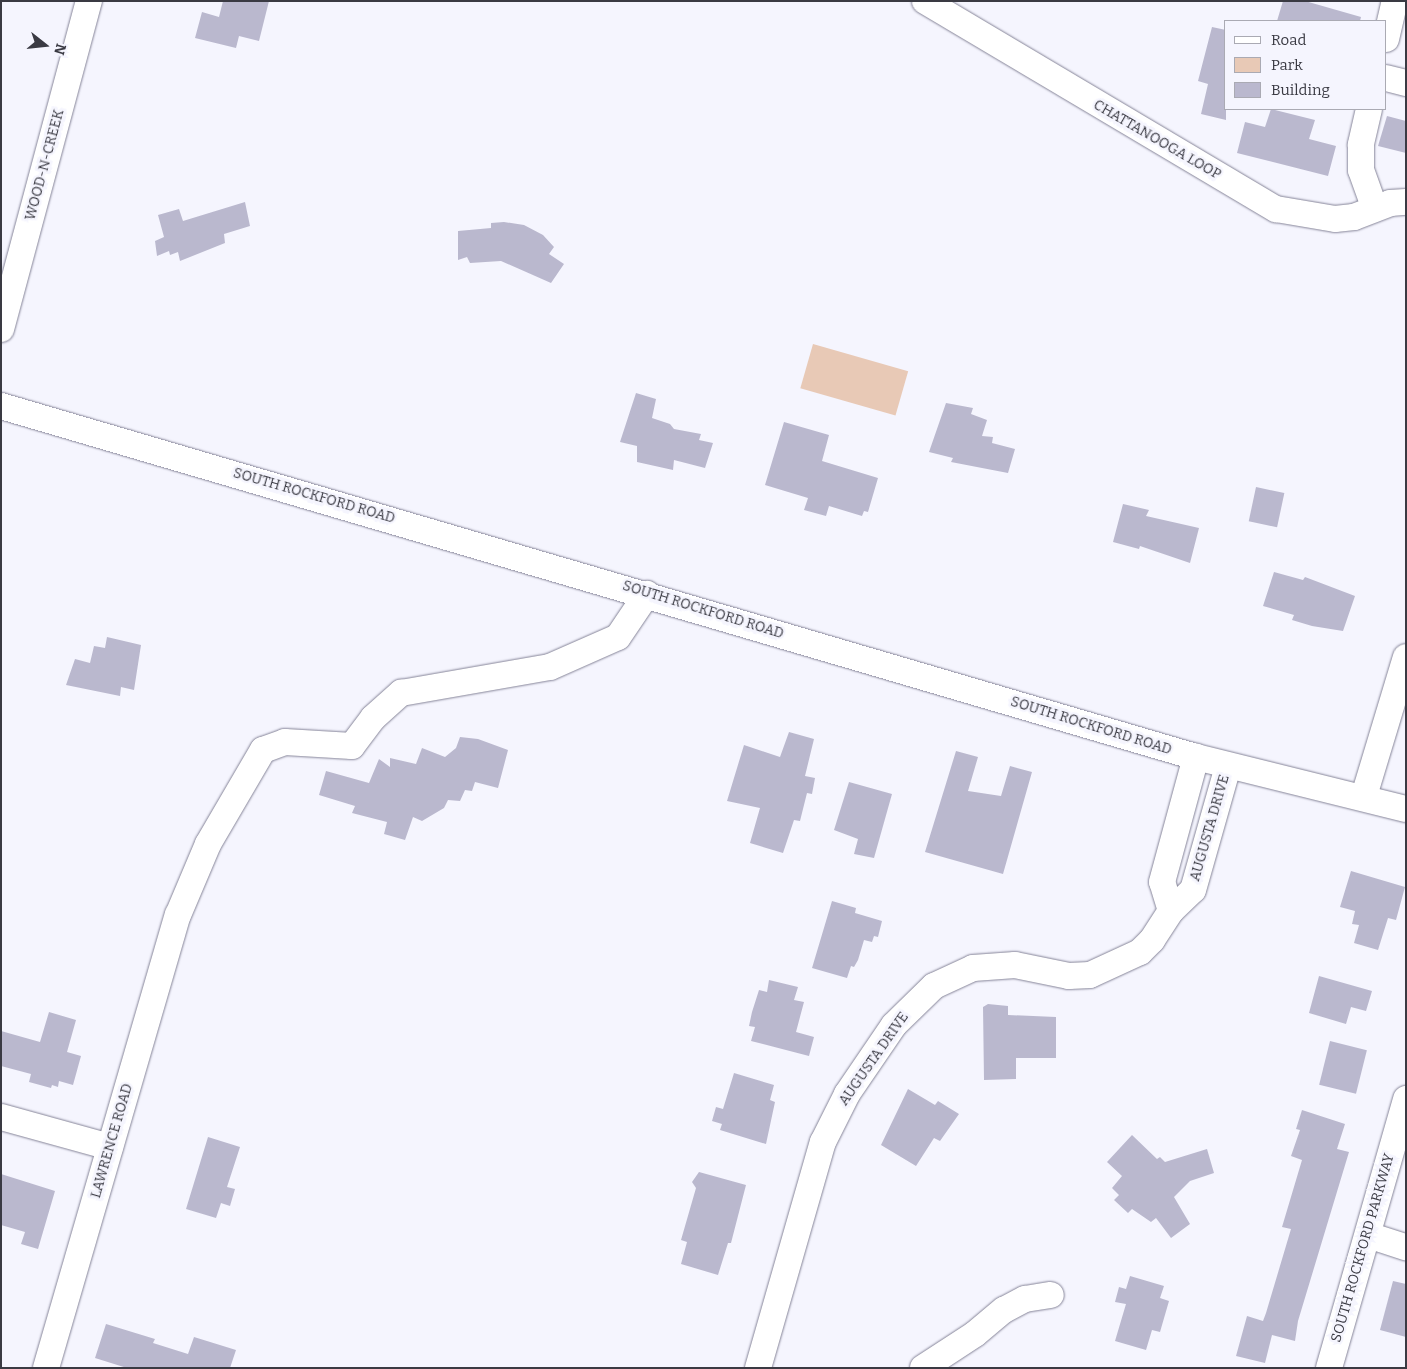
<!DOCTYPE html>
<html>
<head>
<meta charset="utf-8">
<style>
  body { margin:0 }
  #map { position:relative; width:1407px; height:1369px; overflow:hidden; background:#f5f5fe; font-family:Bitter,serif }
  div>[style] { position:absolute }
  .green>* { inset:0; background:#e8c9b6; transform-origin:0 0 }
  .building>* { inset:0; background:#bab8ce; transform-origin:0 0 }
  .roads { filter:drop-shadow(0 0 1px #858498) drop-shadow(0 0 1px #858498) }
  .minor>* { height:26px; margin:-13px; padding:0 13px; transform-origin:13px; border-radius:13px; background:#fff }
  span { translate:-50% -50%; white-space:nowrap; text-align:center; line-height:1.15; -webkit-text-stroke:5px #f5f5fe; paint-order:stroke }
  .street-label { font-size:14px; color:#3a3a43 }
  .frame { position:absolute; inset:0; border:2px solid #3a3a43; pointer-events:none }
  .legend { position:absolute; left:1224px; top:20px; width:162px; height:90px; box-sizing:border-box; background:#f5f5fe; border:1px solid #aaaab3; margin:0; padding:6px 9px; list-style:none; font-size:15px; color:#3a3a43 }
  .legend li { display:flex; align-items:center; gap:10px; height:25px }
  .legend b { width:25px; border:1px solid #aaaab3 }
  .north { position:absolute; left:20px; top:20px; width:50px; height:50px; -webkit-text-stroke:4px #f5f5fe; paint-order:stroke; rotate:106deg; font-size:14px; font-weight:700; line-height:20px; text-align:center; color:#3a3a43 }
  .north::after { content:''; display:block; margin:auto; width:18px; height:22px; background:#3a3a43; clip-path:polygon(50% 0,100% 100%,50% 72%,0 100%) }
</style>
</head>
<body>
<div id="map">
  <div class="green">
    <i style="left:813px;top:344px;width:99px;height:46px;rotate:16deg"></i>
  </div>
  <div class="building">
    <i style="clip-path:polygon(223px 1px,269px 1px,259px 41px,239px 36px,236px 48px,195px 38px,202px 12px,219px 17px)"></i>
    <i style="clip-path:polygon(1283px 1px,1305px 1px,1361px 17px,1360px 21px,1277px 21px)"></i>
    <i style="clip-path:polygon(1212px 27px,1226px 30px,1226px 120px,1201px 114px,1208px 84px,1198px 81px)"></i>
    <i style="clip-path:polygon(1271px 109px,1315px 120px,1309px 139px,1336px 146px,1328px 176px,1237px 153px,1245px 122px,1265px 127px)"></i>
    <i style="clip-path:polygon(1387px 116px,1406px 121px,1406px 153px,1378px 146px)"></i>
    <i style="clip-path:polygon(245px 202px,250px 226px,224px 234px,225px 243px,180px 261px,178px 252px,170px 255px,169px 251px,157px 256px,155px 241px,164px 237px,158px 215px,179px 209px,183px 221px)"></i>
    <i style="clip-path:polygon(504px 222px,524px 225px,543px 235px,554px 247px,549px 254px,564px 264px,551px 283px,501px 261px,470px 263px,467px 257px,458px 260px,458px 231px,491px 228px,491px 223px)"></i>
    <i style="clip-path:polygon(636px 393px,656px 399px,652px 418px,670px 424px,674px 429px,701px 434px,699px 440px,713px 443px,705px 468px,674px 460px,673px 470px,637px 462px,637px 446px,620px 442px)"></i>
    <i style="clip-path:polygon(946px 403px,973px 408px,971px 414px,987px 420px,982px 436px,993px 437px,992px 443px,1015px 449px,1008px 473px,951px 462px,953px 458px,929px 452px)"></i>
    <i style="clip-path:polygon(784px 422px,829px 435px,822px 461px,878px 478px,868px 512px,864px 511px,862px 516px,829px 506px,826px 516px,804px 510px,808px 498px,765px 485px)"></i>
    <i style="left:1256px;top:487px;width:29px;height:35px;rotate:12deg"></i>
    <i style="clip-path:polygon(1123px 504px,1149px 510px,1146px 516px,1199px 528px,1190px 563px,1140px 546px,1139px 549px,1113px 542px)"></i>
    <i style="clip-path:polygon(1274px 572px,1303px 580px,1305px 577px,1355px 596px,1343px 631px,1312px 626px,1292px 620px,1294px 615px,1263px 606px)"></i>
    <i style="clip-path:polygon(107px 637px,141px 645px,134px 690px,121px 687px,120px 696px,66px 685px,75px 659px,90px 663px,94px 646px,105px 648px)"></i>
    <i style="clip-path:polygon(789px 732px,814px 739px,805px 776px,815px 778px,812px 794px,807px 793px,800px 821px,794px 820px,783px 853px,750px 843px,760px 808px,727px 801px,744px 745px,780px 757px)"></i>
    <i style="clip-path:polygon(460px 737px,478px 739px,508px 750px,498px 788px,475px 782px,472px 791px,465px 790px,460px 801px,448px 800px,444px 808px,422px 821px,413px 817px,405px 840px,384px 834px,387px 822px,352px 813px,355px 806px,319px 795px,326px 771px,369px 783px,379px 759px,390px 767px,390px 758px,416px 764px,422px 748px,445px 757px,456px 748px)"></i>
    <i style="clip-path:polygon(956px 751px,978px 757px,968px 791px,1001px 796px,1010px 766px,1032px 772px,1003px 874px,925px 852px)"></i>
    <i style="clip-path:polygon(849px 782px,892px 794px,874px 858px,854px 854px,858px 839px,834px 830px)"></i>
    <i style="clip-path:polygon(1351px 871px,1405px 887px,1396px 920px,1388px 918px,1378px 950px,1354px 943px,1359px 925px,1352px 924px,1355px 911px,1340px 907px)"></i>
    <i style="clip-path:polygon(832px 901px,856px 908px,855px 913px,882px 921px,878px 937px,874px 936px,872px 942px,864px 940px,858px 960px,854px 967px,851px 966px,847px 978px,812px 968px)"></i>
    <i style="clip-path:polygon(1319px 976px,1372px 991px,1366px 1011px,1351px 1007px,1346px 1024px,1309px 1013px)"></i>
    <i style="clip-path:polygon(769px 980px,798px 987px,794px 1000px,804px 1002px,796px 1032px,814px 1037px,809px 1056px,751px 1041px,755px 1027px,749px 1026px,752px 1012px,759px 990px,767px 992px)"></i>
    <i style="clip-path:polygon(988px 1004px,1008px 1006px,1008px 1015px,1056px 1017px,1056px 1058px,1016px 1058px,1016px 1079px,984px 1080px,983px 1007px)"></i>
    <i style="clip-path:polygon(49px 1012px,76px 1020px,67px 1052px,81px 1056px,73px 1085px,59px 1081px,58px 1087px,52px 1085px,51px 1088px,29px 1082px,31px 1074px,1px 1066px,1px 1031px,40px 1042px)"></i>
    <i style="left:1330px;top:1041px;width:38px;height:45px;rotate:14deg"></i>
    <i style="clip-path:polygon(734px 1073px,774px 1085px,770px 1100px,775px 1102px,766px 1144px,720px 1130px,722px 1124px,712px 1121px,716px 1107px,723px 1109px)"></i>
    <i style="clip-path:polygon(908px 1089px,935px 1105px,938px 1101px,959px 1114px,940px 1141px,934px 1138px,916px 1166px,881px 1145px)"></i>
    <i style="clip-path:polygon(1302px 1110px,1345px 1124px,1337px 1149px,1349px 1152px,1298px 1321px,1295px 1341px,1272px 1335px,1265px 1363px,1236px 1356px,1247px 1316px,1263px 1321px,1266px 1313px,1291px 1229px,1282px 1227px,1302px 1160px,1291px 1156px,1300px 1130px,1296px 1129px)"></i>
    <i style="clip-path:polygon(1132px 1135px,1157px 1159px,1160px 1157px,1165px 1162px,1207px 1149px,1214px 1173px,1190px 1181px,1174px 1197px,1190px 1224px,1171px 1238px,1156px 1218px,1151px 1222px,1132px 1209px,1128px 1213px,1114px 1200px,1119px 1195px,1112px 1188px,1122px 1176px,1107px 1162px)"></i>
    <i style="clip-path:polygon(208px 1137px,240px 1147px,227px 1187px,235px 1189px,230px 1206px,221px 1203px,216px 1218px,186px 1209px)"></i>
    <i style="clip-path:polygon(699px 1172px,746px 1185px,731px 1243px,728px 1243px,718px 1275px,681px 1264px,687px 1242px,681px 1240px,696px 1188px,692px 1182px)"></i>
    <i style="clip-path:polygon(1px 1174px,55px 1191px,38px 1249px,21px 1244px,25px 1232px,1px 1225px)"></i>
    <i style="clip-path:polygon(1130px 1276px,1164px 1286px,1160px 1298px,1169px 1301px,1160px 1332px,1152px 1330px,1146px 1350px,1115px 1341px,1126px 1304px,1115px 1302px,1119px 1287px,1126px 1289px)"></i>
    <i style="clip-path:polygon(1393px 1281px,1406px 1284px,1406px 1337px,1380px 1330px)"></i>
    <i style="clip-path:polygon(106px 1324px,155px 1339px,153px 1343px,188px 1354px,194px 1337px,236px 1350px,230px 1368px,127px 1368px,95px 1358px)"></i>
  </div>
  <div class="roads">
    <div class="minor">
      <i style="left:925px;top:1px;width:408px;rotate:30.7deg"></i>
      <i style="left:1276px;top:209px;width:60px;rotate:9.6deg"></i>
      <i style="left:1335px;top:219px;width:19px;rotate:-6deg"></i>
      <i style="left:1354px;top:217px;width:39px;rotate:-21deg"></i>
      <i style="left:1390px;top:203px;width:16px;rotate:-4deg"></i>
      <i style="left:1386px;top:39px;width:39px;rotate:-77deg"></i>
      <i style="left:1386px;top:78px;width:21px;rotate:14deg"></i>
      <i style="left:1369px;top:109px;width:37px;rotate:103deg"></i>
      <i style="left:1361px;top:145px;width:25px;rotate:90deg"></i>
      <i style="left:1361px;top:170px;width:41px;rotate:70.3deg"></i>
      <i style="left:1px;top:329px;width:340px;rotate:-75deg"></i>
      <i style="left:1px;top:406px;width:1245px;rotate:16.37deg"></i>
      <i style="left:1196px;top:757px;width:216px;rotate:13.9deg"></i>
      <i style="left:1364px;top:796px;width:145px;rotate:-73.2deg"></i>
      <i style="left:1171px;top:911px;width:30px;rotate:-107deg"></i>
      <i style="left:1162px;top:882px;width:130px;rotate:-74.8deg"></i>
      <i style="left:1px;top:1117px;width:113px;rotate:15.4deg"></i>
      <i style="left:1368px;top:1235px;width:40px;rotate:18deg"></i>
      <i style="left:46px;top:1368px;width:472px;rotate:-73.8deg"></i>
      <i style="left:178px;top:915px;width:77px;rotate:-67.1deg"></i>
      <i style="left:208px;top:844px;width:109px;rotate:-59.7deg"></i>
      <i style="left:263px;top:750px;width:23px;rotate:-20deg"></i>
      <i style="left:285px;top:742px;width:67px;rotate:3.4deg"></i>
      <i style="left:352px;top:746px;width:35px;rotate:-53deg"></i>
      <i style="left:373px;top:718px;width:38px;rotate:-42deg"></i>
      <i style="left:401px;top:693px;width:151px;rotate:-9.9deg"></i>
      <i style="left:550px;top:667px;width:74px;rotate:-23.8deg"></i>
      <i style="left:618px;top:637px;width:52px;rotate:-56deg"></i>
      <i style="left:758px;top:1368px;width:235px;rotate:-74deg"></i>
      <i style="left:823px;top:1142px;width:54px;rotate:-63.4deg"></i>
      <i style="left:847px;top:1094px;width:83px;rotate:-55.7deg"></i>
      <i style="left:894px;top:1025px;width:56px;rotate:-44.3deg"></i>
      <i style="left:934px;top:986px;width:43px;rotate:-24.8deg"></i>
      <i style="left:973px;top:968px;width:42px;rotate:-4.1deg"></i>
      <i style="left:1015px;top:965px;width:55px;rotate:11.5deg"></i>
      <i style="left:1069px;top:976px;width:21px;rotate:-3deg"></i>
      <i style="left:1090px;top:975px;width:55px;rotate:-24.7deg"></i>
      <i style="left:1140px;top:952px;width:17px;rotate:-45deg"></i>
      <i style="left:1152px;top:940px;width:35px;rotate:-57deg"></i>
      <i style="left:1171px;top:911px;width:30px;rotate:-44deg"></i>
      <i style="left:1193px;top:890px;width:129px;rotate:-74.2deg"></i>
      <i style="left:923px;top:1368px;width:62px;rotate:-33.2deg"></i>
      <i style="left:975px;top:1334px;width:38px;rotate:-40deg"></i>
      <i style="left:1004px;top:1310px;width:24px;rotate:-28deg"></i>
      <i style="left:1025px;top:1299px;width:26px;rotate:-9deg"></i>
      <i style="left:1329px;top:1368px;width:280px;rotate:-74deg"></i>
    </div>
  </div>
  <div class="street-label">
    <span style="left:1157px;top:140px;rotate:30deg">CHATTANOOGA LOOP</span>
    <span style="left:45px;top:165px;rotate:-75deg">WOOD-N-CREEK</span>
    <span style="left:314px;top:496px;rotate:16deg">SOUTH ROCKFORD ROAD</span>
    <span style="left:703px;top:610px;rotate:17deg">SOUTH ROCKFORD ROAD</span>
    <span style="left:1091px;top:726px;rotate:17deg">SOUTH ROCKFORD ROAD</span>
    <span style="left:1210px;top:828px;rotate:-74deg">AUGUSTA DRIVE</span>
    <span style="left:874px;top:1059px;rotate:-55deg">AUGUSTA DRIVE</span>
    <span style="left:112px;top:1141px;rotate:-74deg">LAWRENCE ROAD</span>
    <span style="left:1363px;top:1248px;rotate:-74deg">SOUTH ROCKFORD PARKWAY</span>
  </div>
  <div class="frame"></div>
  <ul class="legend">
  <li><b style="height:6px;background:#fff"></b>Road</li>
  <li><b style="height:14px;background:#e8c9b6"></b>Park</li>
  <li><b style="height:14px;background:#bab8ce"></b>Building</li>
  </ul>
  <div class="north">N</div>
</div>
</body>
</html>
